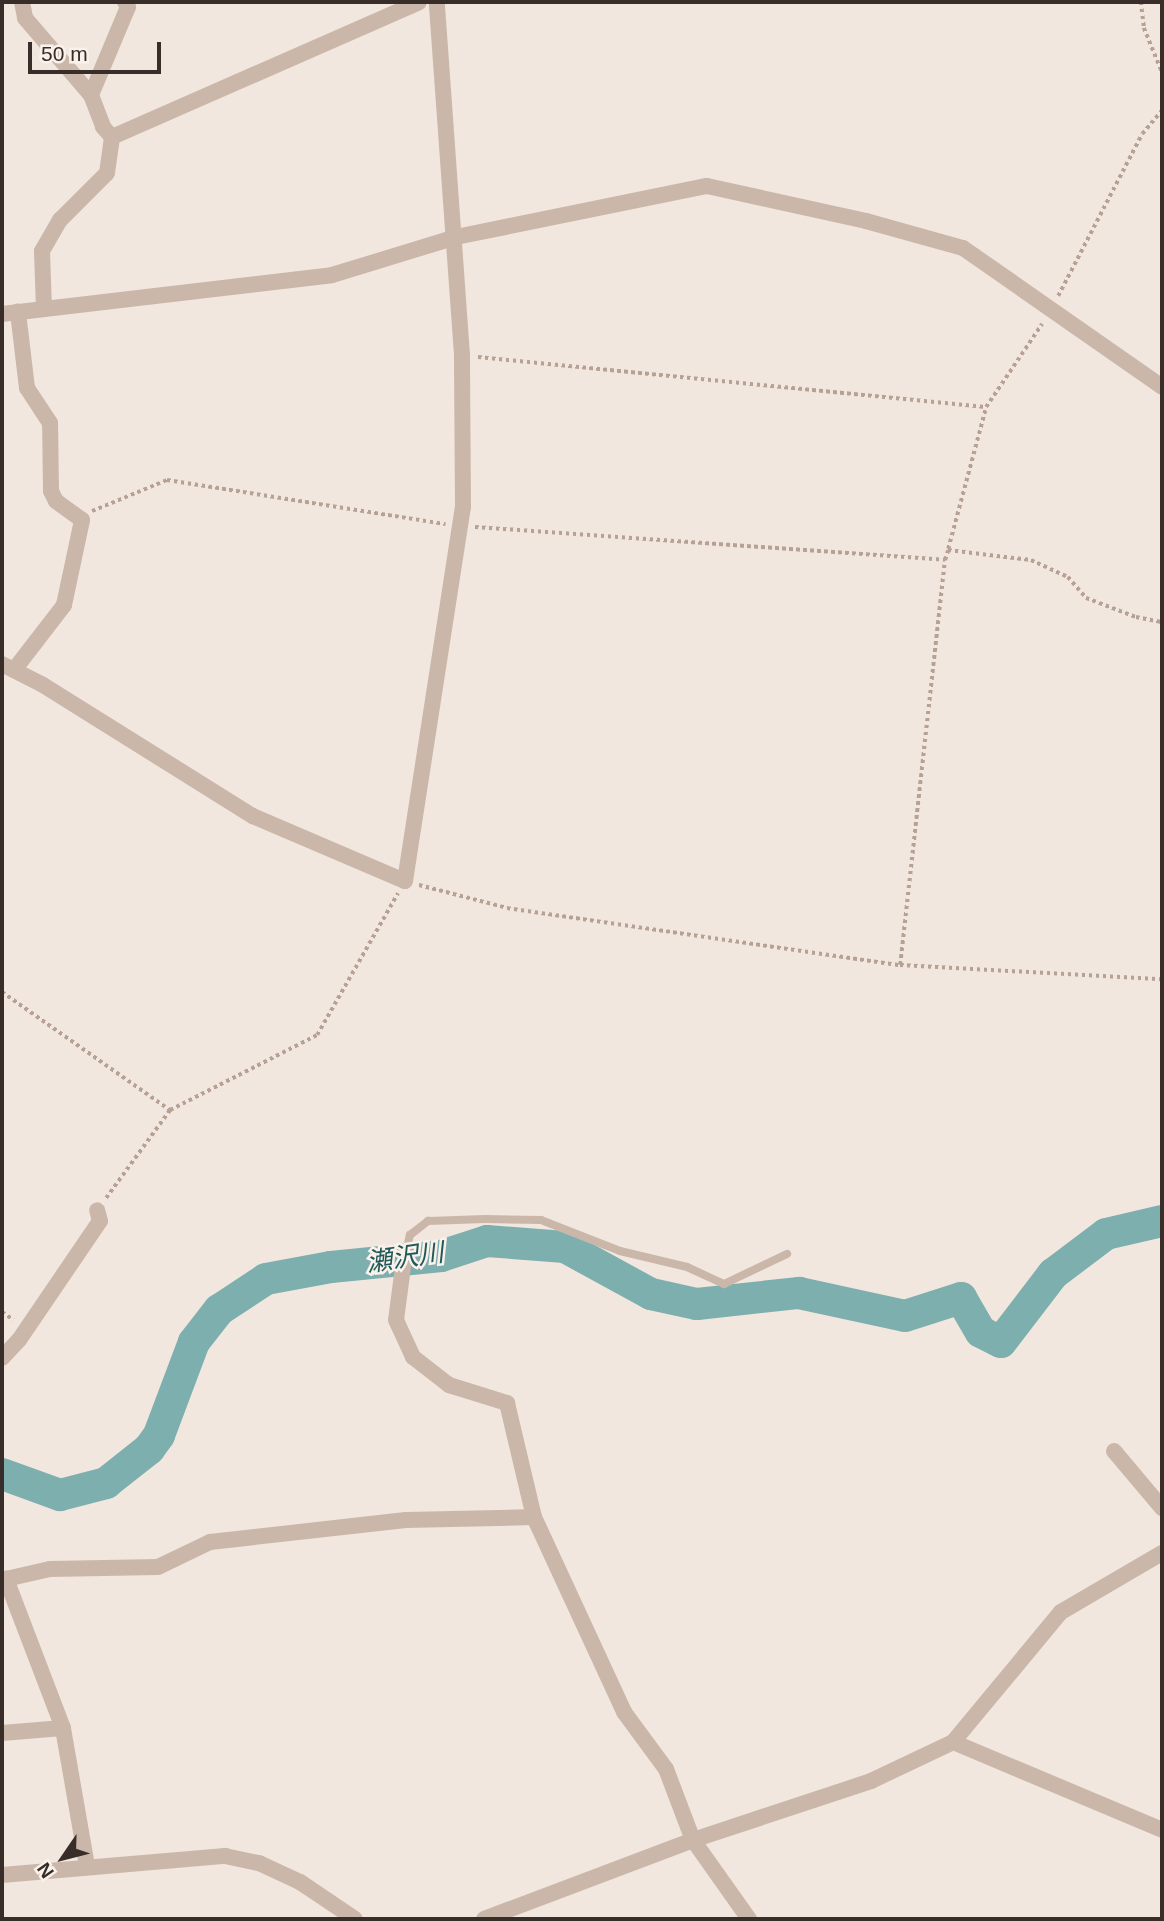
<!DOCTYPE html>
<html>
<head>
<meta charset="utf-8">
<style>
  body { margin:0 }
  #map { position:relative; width:1164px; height:1921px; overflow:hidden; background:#f2e7de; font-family:Arial,"Noto Sans JP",sans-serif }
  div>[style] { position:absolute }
  .river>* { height:32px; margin:-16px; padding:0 16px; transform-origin:16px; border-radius:16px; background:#7dafae }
  .path>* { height:3.5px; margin-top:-1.75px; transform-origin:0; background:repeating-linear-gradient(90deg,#b6a194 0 3.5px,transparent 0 7px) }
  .lane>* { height:8px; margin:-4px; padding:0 4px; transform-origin:4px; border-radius:4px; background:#cab7aa }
  .street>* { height:16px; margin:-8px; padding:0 8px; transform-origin:8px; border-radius:8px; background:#cab7aa }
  span { translate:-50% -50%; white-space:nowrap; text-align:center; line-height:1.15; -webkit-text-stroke:5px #faf2ea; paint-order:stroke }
  .water-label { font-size:26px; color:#1f5859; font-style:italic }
  .frame { position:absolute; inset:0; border:4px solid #382d29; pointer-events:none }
  .north { position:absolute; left:28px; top:1823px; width:70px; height:70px; -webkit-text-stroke:5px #faf2ea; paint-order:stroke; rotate:235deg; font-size:19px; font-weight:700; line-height:28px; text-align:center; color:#382d29 }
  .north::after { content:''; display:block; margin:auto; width:24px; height:32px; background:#382d29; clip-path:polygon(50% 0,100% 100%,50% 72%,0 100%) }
  .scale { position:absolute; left:28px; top:42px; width:133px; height:32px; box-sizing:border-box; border:4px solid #382d29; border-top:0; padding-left:9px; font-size:21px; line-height:24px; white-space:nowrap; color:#382d29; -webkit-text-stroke:5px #faf2ea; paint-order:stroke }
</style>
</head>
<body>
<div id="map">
  <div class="river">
    <i style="left:2px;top:1474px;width:62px;rotate:19.9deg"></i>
    <i style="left:60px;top:1495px;width:48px;rotate:-14.6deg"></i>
    <i style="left:106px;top:1483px;width:55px;rotate:-38.3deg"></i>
    <i style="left:149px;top:1449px;width:17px;rotate:-54deg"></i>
    <i style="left:159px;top:1435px;width:99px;rotate:-69.4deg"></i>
    <i style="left:194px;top:1342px;width:41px;rotate:-52deg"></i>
    <i style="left:219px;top:1310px;width:56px;rotate:-33.4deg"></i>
    <i style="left:266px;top:1279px;width:66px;rotate:-10.5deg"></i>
    <i style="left:331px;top:1267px;width:111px;rotate:-5.7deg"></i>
    <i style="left:441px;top:1256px;width:48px;rotate:-18.1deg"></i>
    <i style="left:487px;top:1241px;width:78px;rotate:4.4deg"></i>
    <i style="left:565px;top:1247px;width:98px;rotate:28.7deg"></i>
    <i style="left:651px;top:1294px;width:47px;rotate:12.3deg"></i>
    <i style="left:697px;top:1304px;width:103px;rotate:-6.2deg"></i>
    <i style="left:799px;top:1293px;width:108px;rotate:12.2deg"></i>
    <i style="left:905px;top:1316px;width:59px;rotate:-17.8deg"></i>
    <i style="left:961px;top:1298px;width:39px;rotate:60deg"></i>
    <i style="left:981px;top:1332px;width:22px;rotate:27deg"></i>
    <i style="left:1001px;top:1342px;width:86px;rotate:-52.6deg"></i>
    <i style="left:1053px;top:1274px;width:66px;rotate:-37deg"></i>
    <i style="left:1106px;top:1234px;width:57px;rotate:-13.1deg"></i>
  </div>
  <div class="path">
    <i style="left:1141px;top:2px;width:26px;rotate:83deg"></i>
    <i style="left:1144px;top:28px;width:48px;rotate:67.8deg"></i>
    <i style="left:1058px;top:296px;width:182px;rotate:-62.6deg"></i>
    <i style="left:1142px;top:134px;width:31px;rotate:-50deg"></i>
    <i style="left:478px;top:357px;width:510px;rotate:5.62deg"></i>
    <i style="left:92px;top:511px;width:81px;rotate:-22.5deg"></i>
    <i style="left:167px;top:480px;width:282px;rotate:9deg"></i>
    <i style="left:475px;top:527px;width:471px;rotate:4deg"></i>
    <i style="left:945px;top:560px;width:10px;rotate:-73deg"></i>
    <i style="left:948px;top:550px;width:84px;rotate:6.9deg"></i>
    <i style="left:1031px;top:560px;width:41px;rotate:24.7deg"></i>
    <i style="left:1068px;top:577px;width:28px;rotate:49deg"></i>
    <i style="left:1086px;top:598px;width:53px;rotate:20.8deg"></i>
    <i style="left:1136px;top:617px;width:26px;rotate:11deg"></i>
    <i style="left:948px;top:549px;width:147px;rotate:-75deg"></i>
    <i style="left:986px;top:407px;width:100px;rotate:-56deg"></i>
    <i style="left:419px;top:885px;width:91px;rotate:14.6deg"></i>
    <i style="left:507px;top:908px;width:397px;rotate:8.3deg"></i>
    <i style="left:900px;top:965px;width:262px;rotate:3.1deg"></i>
    <i style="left:900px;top:965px;width:407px;rotate:-83.7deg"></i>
    <i style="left:2px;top:992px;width:205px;rotate:35.1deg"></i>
    <i style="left:106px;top:1198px;width:109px;rotate:-54deg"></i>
    <i style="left:170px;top:1110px;width:165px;rotate:-27deg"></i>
    <i style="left:317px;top:1035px;width:163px;rotate:-60.3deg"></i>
    <i style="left:2px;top:1312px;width:14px;rotate:34deg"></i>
  </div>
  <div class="lane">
    <i style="left:403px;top:1267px;width:33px;rotate:-78deg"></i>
    <i style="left:410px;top:1235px;width:23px;rotate:-38deg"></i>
    <i style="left:428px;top:1221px;width:57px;rotate:-2deg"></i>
    <i style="left:485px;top:1219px;width:56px;rotate:1deg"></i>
    <i style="left:541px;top:1220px;width:85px;rotate:21.4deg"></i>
    <i style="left:620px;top:1251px;width:69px;rotate:13.4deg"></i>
    <i style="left:687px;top:1267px;width:41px;rotate:24.7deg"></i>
    <i style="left:724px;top:1284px;width:70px;rotate:-25.5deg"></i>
  </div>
  <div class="street">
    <i style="left:22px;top:2px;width:16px;rotate:79deg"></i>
    <i style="left:25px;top:18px;width:101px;rotate:49.4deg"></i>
    <i style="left:91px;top:95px;width:34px;rotate:69deg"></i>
    <i style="left:103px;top:127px;width:13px;rotate:48deg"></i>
    <i style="left:91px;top:95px;width:95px;rotate:-67.2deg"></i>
    <i style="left:128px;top:7px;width:6px;rotate:-121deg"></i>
    <i style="left:112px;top:137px;width:335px;rotate:-23.7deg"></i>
    <i style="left:44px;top:309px;width:58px;rotate:-92deg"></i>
    <i style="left:42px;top:251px;width:36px;rotate:-60deg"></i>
    <i style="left:60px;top:220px;width:66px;rotate:-45deg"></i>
    <i style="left:107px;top:173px;width:36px;rotate:-82deg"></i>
    <i style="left:2px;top:314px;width:332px;rotate:-6.7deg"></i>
    <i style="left:332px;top:275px;width:130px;rotate:-17deg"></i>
    <i style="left:456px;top:237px;width:256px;rotate:-11.5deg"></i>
    <i style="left:707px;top:186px;width:163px;rotate:12.4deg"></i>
    <i style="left:866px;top:221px;width:101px;rotate:15.6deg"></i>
    <i style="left:963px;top:248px;width:243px;rotate:34.9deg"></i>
    <i style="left:2px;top:664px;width:46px;rotate:27.1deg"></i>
    <i style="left:43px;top:685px;width:248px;rotate:32deg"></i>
    <i style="left:253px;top:816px;width:165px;rotate:23.2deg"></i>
    <i style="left:405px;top:881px;width:378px;rotate:-81.2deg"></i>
    <i style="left:463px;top:507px;width:152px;rotate:-90.4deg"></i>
    <i style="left:462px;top:355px;width:354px;rotate:-94.1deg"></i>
    <i style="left:14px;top:670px;width:82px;rotate:-52.4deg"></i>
    <i style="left:64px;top:605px;width:87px;rotate:-78deg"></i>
    <i style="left:82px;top:520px;width:32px;rotate:-144deg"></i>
    <i style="left:56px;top:501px;width:11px;rotate:-117deg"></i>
    <i style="left:51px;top:491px;width:68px;rotate:-90.8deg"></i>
    <i style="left:50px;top:423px;width:42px;rotate:-123.3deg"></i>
    <i style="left:27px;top:388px;width:77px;rotate:-96.8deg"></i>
    <i style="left:403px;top:1267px;width:53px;rotate:97.5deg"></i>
    <i style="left:396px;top:1320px;width:41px;rotate:65.3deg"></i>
    <i style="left:413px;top:1357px;width:46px;rotate:37.9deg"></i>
    <i style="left:449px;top:1385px;width:61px;rotate:17.2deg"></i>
    <i style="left:507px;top:1403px;width:117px;rotate:76.7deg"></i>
    <i style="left:2px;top:1358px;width:25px;rotate:-47deg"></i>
    <i style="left:19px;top:1340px;width:144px;rotate:-55.8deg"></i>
    <i style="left:100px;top:1221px;width:11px;rotate:-105deg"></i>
    <i style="left:1114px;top:1451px;width:75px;rotate:49.9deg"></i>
    <i style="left:2px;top:1733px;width:61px;rotate:-4.7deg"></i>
    <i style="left:953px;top:1742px;width:227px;rotate:22.8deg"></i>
    <i style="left:87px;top:1866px;width:140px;rotate:-99.9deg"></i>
    <i style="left:63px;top:1728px;width:160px;rotate:-110.9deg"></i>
    <i style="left:6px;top:1579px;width:45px;rotate:-12.8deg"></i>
    <i style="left:50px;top:1569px;width:108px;rotate:-1.1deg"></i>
    <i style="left:158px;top:1567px;width:58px;rotate:-25.7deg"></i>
    <i style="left:210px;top:1542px;width:197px;rotate:-6.4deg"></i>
    <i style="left:406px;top:1520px;width:128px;rotate:-1.3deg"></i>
    <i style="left:534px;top:1517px;width:215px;rotate:65.2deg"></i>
    <i style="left:624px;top:1712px;width:71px;rotate:53.6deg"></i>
    <i style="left:666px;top:1769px;width:76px;rotate:69.2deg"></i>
    <i style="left:693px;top:1840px;width:97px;rotate:54.7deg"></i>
    <i style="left:2px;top:1875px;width:224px;rotate:-4.9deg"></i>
    <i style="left:225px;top:1856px;width:35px;rotate:12deg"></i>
    <i style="left:259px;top:1863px;width:45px;rotate:24.9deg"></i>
    <i style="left:300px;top:1882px;width:66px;rotate:33.9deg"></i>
    <i style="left:484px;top:1919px;width:223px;rotate:-20.7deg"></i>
    <i style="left:693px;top:1840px;width:188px;rotate:-18.3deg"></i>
    <i style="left:871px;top:1781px;width:91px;rotate:-25.4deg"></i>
    <i style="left:953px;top:1742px;width:169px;rotate:-50.3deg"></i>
    <i style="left:1061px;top:1612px;width:117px;rotate:-30.3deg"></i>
  </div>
  <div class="water-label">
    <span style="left:405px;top:1258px;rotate:-8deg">瀬沢川</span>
  </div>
  <div class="frame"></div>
  <div class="north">N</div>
  <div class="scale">50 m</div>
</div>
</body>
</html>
